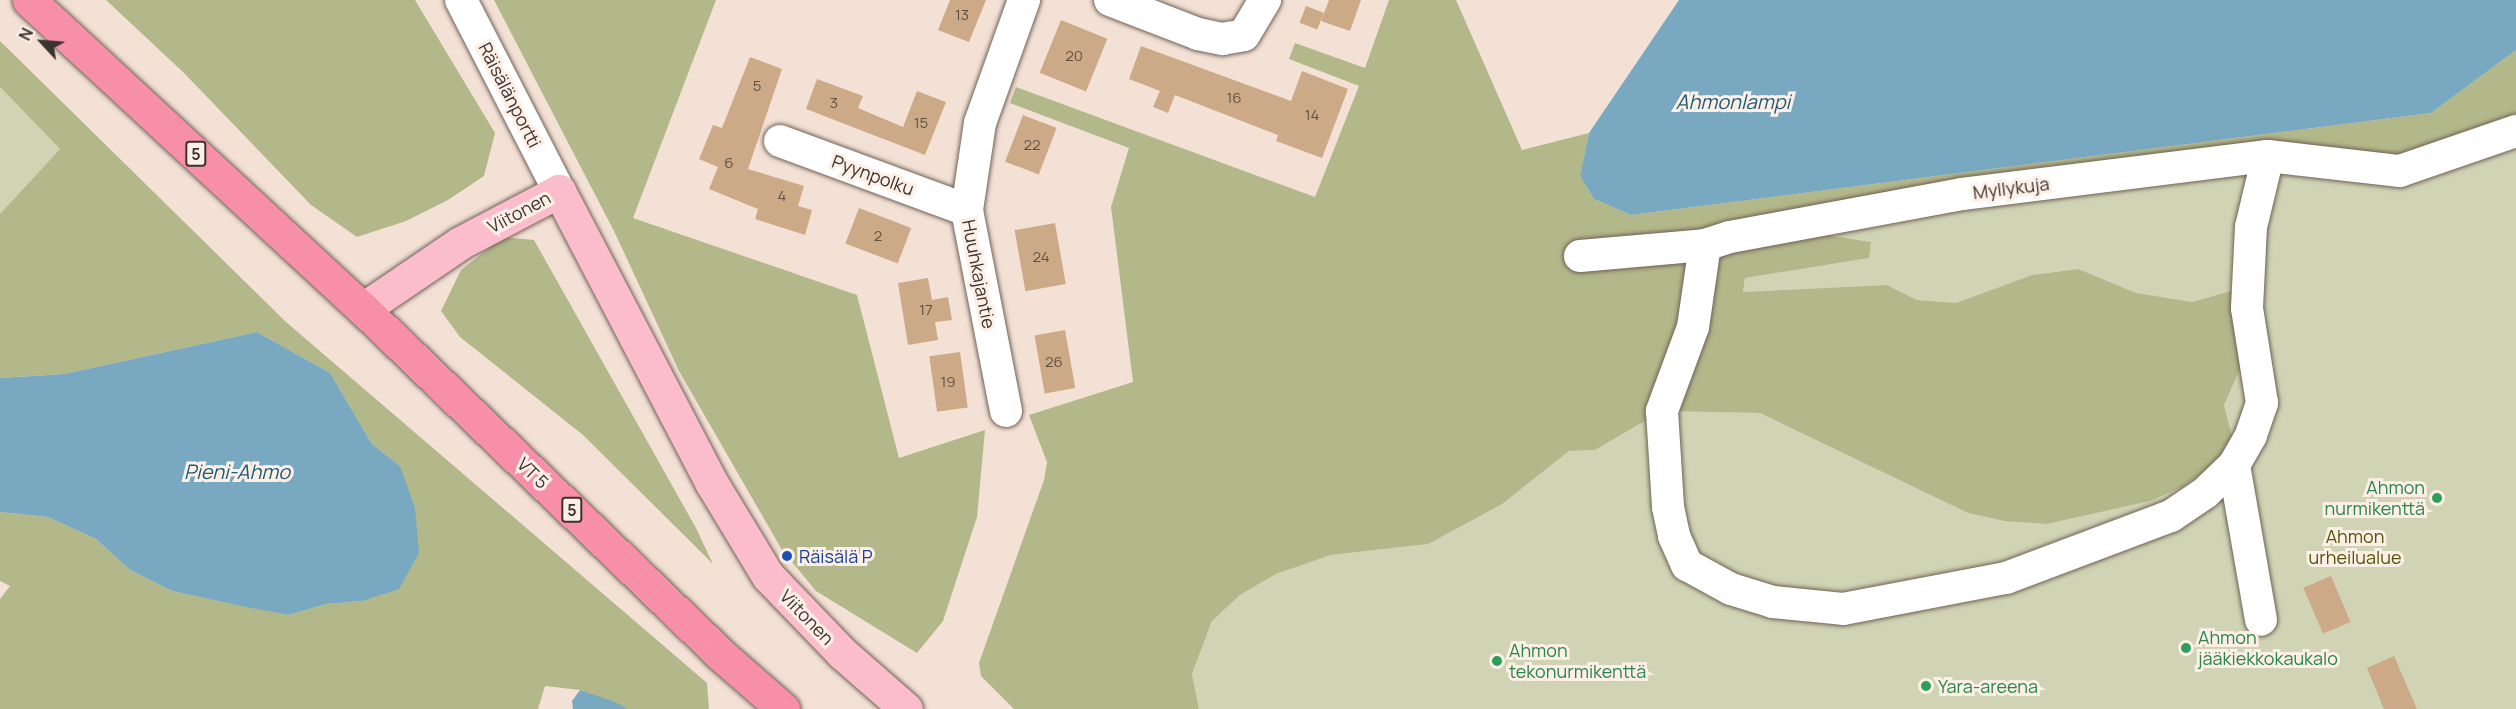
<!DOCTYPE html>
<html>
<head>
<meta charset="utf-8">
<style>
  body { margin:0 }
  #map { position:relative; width:2516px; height:709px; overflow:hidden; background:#f3e1d5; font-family:Manrope,sans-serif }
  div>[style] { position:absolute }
  .green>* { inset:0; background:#d0d4b4 }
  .forest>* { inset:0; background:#b3b88a }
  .water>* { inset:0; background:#78a9c0 }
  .building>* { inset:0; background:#cdaa87; transform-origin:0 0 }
  .roads { filter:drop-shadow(0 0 2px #716157) drop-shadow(0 0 2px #716157) }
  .minor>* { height:32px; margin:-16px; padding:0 16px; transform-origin:16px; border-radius:16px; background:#fff }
  .major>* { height:33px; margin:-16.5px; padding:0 16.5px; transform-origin:16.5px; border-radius:16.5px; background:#fbbccb }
  .highway>* { height:33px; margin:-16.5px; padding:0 16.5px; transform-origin:16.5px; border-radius:16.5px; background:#f88fa9 }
  .dots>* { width:16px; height:16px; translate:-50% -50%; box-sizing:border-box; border:3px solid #feefe6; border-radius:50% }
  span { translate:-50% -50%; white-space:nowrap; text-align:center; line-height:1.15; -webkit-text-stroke:6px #feefe6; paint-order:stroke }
  .number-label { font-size:15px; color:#5f5145 }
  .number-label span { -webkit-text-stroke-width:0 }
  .shield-label span { padding:2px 4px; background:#feefe6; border:2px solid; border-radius:4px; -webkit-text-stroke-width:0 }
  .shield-label { font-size:16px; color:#3a332f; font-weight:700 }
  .street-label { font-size:18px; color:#3a332f }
  .leisure-label { font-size:18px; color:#27864d }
  .right { translate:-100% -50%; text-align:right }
  .left { translate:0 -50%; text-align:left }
  .park-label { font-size:18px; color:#515507 }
  .transit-label { font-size:18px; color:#164399 }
  .water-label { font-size:20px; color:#1e5c75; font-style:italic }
  .north { position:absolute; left:12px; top:12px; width:60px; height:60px; -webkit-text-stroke:4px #feefe6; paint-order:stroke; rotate:296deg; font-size:16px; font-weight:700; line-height:24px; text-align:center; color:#3a332f }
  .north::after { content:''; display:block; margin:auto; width:21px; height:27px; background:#3a332f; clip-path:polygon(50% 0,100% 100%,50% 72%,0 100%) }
</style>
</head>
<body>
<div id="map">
  <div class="green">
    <i style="clip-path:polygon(0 87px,60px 149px,0 214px)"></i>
    <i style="clip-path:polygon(2516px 131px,2516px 709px,1199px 709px,1192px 674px,1212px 621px,1240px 595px,1276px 574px,1331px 555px,1428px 544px,1569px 451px,1595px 450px,1662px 411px,1760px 413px,1968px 513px,2004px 521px,2047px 524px,2150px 501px,2233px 440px,2224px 405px,2246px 356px,2248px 286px,2192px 302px,2136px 294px,2077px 269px,2032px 275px,1956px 303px,1917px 300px,1887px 285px,1743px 292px,1745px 278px,1869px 258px,1871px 242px,1827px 235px,1804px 223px)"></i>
  </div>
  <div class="forest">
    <i style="clip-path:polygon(106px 0,415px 0,495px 133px,484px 176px,448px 200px,406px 221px,357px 237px,311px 205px,184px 73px)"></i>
    <i style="clip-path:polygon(494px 0,716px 0,633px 218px,857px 295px,899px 458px,985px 430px,977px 517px,943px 621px,917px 653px,816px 591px,782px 550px,679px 371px,615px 233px)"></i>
    <i style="clip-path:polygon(1389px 0,1456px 0,1522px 150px,1589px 133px,1580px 176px,1594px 199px,1631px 215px,2431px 113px,2516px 50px,2516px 131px,2400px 171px,2268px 156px,1962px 194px,1827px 235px,1871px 242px,1869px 258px,1745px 278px,1743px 292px,1887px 285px,1917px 300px,1956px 303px,2032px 275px,2078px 269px,2136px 293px,2192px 302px,2248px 286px,2246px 356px,2224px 405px,2233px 440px,2219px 461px,2182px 487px,2150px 501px,2047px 524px,2004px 521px,1968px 513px,1760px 413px,1662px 411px,1595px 450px,1569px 451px,1502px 504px,1428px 544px,1331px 555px,1276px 574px,1240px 595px,1212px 621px,1192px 674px,1199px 709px,1014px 709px,981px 676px,979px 663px,1044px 480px,1047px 462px,1029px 415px,1133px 382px,1111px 207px,1129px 148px,1010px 103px,1016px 87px,1315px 197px,1359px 86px,1289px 59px,1295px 43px,1365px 68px)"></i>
    <i style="clip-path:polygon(0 41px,286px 322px,707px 683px,709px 709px,628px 709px,580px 690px,545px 686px,538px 709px,0 709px,0 599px,10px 586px,0 581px,0 512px,48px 517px,96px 539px,130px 570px,172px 591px,288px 615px,327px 604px,362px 601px,400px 466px,372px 444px,330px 373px,257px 332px,64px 374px,0 378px,0 214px,60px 149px,0 87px)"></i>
    <i style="clip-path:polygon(503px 237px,534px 240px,696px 528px,713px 564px,583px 435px,460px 337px,441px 311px,461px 270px)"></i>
  </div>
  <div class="water">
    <i style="clip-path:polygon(1679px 0,2516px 0,2516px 50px,2431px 113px,1631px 215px,1594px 199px,1580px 176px,1589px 133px)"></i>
    <i style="clip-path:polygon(257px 332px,330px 373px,372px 444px,400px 466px,415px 508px,419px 553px,399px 589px,362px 601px,327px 604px,288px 615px,251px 608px,172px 591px,130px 570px,96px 539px,48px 517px,0 512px,0 378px,64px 374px)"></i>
    <i style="clip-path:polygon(580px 690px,615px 702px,628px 709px,573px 709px,572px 701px)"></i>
  </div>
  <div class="building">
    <i style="clip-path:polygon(950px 0,986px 0,969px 42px,938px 30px)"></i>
    <i style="clip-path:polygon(1329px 0,1361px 0,1350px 31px,1321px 21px)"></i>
    <i style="left:1306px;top:6px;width:19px;height:18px;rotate:21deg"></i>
    <i style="left:1061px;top:20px;width:50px;height:57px;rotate:22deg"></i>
    <i style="clip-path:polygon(1141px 46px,1291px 101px,1302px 71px,1348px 89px,1322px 158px,1276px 141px,1278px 135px,1175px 95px,1168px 113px,1153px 107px,1160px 91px,1129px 79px)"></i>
    <i style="clip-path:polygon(750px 57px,782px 69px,748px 169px,804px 186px,798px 206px,812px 210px,805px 235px,755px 219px,758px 209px,709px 189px,718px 167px,699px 159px,713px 125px,722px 128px)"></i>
    <i style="clip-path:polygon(817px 79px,863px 96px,858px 108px,903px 127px,917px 91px,946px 102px,925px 155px,806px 109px)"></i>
    <i style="left:1023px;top:115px;width:36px;height:50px;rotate:21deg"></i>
    <i style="left:859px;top:208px;width:56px;height:38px;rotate:21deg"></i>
    <i style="left:1055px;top:223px;width:62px;height:41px;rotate:80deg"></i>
    <i style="clip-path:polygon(928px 278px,932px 300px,948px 297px,952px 320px,935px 322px,938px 340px,908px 345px,898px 283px)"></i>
    <i style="left:1065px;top:330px;width:59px;height:31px;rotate:80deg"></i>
    <i style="left:960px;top:352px;width:56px;height:31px;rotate:82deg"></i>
    <i style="left:2331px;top:576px;width:50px;height:30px;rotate:67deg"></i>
    <i style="clip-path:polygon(2394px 656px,2417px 709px,2384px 709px,2367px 668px)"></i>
  </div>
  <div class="roads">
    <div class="minor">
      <i style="left:461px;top:0;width:215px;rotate:62.8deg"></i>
      <i style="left:1110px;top:0;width:94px;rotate:21.1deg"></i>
      <i style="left:1198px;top:34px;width:25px;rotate:12deg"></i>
      <i style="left:1222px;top:39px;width:22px;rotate:-10deg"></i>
      <i style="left:1244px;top:35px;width:41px;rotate:-59deg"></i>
      <i style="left:780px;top:141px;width:199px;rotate:20.3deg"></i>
      <i style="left:1705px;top:245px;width:83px;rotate:98.3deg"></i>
      <i style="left:1693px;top:327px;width:90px;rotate:110.3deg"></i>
      <i style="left:1662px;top:411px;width:96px;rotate:86.4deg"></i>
      <i style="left:1668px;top:507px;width:30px;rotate:78deg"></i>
      <i style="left:1674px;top:536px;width:32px;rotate:66deg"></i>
      <i style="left:1687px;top:565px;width:50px;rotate:28.6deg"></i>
      <i style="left:1731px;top:589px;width:44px;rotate:17.2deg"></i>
      <i style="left:1773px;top:602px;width:70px;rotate:5.7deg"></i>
      <i style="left:1843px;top:609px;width:166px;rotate:-10.8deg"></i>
      <i style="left:2006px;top:578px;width:176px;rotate:-20.6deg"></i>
      <i style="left:2171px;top:516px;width:41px;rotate:-34.1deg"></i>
      <i style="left:2205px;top:493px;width:40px;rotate:-44deg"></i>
      <i style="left:2234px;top:465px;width:34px;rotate:-60deg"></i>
      <i style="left:2251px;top:435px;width:34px;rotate:-71deg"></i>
      <i style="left:2262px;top:403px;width:96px;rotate:-99deg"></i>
      <i style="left:2247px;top:308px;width:81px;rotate:-87.2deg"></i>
      <i style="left:2251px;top:227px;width:73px;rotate:-76.5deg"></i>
      <i style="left:1580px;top:256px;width:125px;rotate:-5deg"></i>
      <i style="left:1705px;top:245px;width:26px;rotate:-18deg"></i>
      <i style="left:1730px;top:237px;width:236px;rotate:-10.5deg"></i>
      <i style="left:1962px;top:194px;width:308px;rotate:-7.1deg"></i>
      <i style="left:2268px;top:156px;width:133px;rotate:6.5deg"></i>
      <i style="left:2400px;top:171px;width:123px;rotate:-19deg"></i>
      <i style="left:1006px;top:411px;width:205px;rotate:-101deg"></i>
      <i style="left:967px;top:210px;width:88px;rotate:-81.5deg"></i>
      <i style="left:980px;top:123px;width:131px;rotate:-70.3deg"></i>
      <i style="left:2234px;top:465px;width:157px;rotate:80.1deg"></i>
    </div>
    <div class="major">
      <i style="left:363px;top:309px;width:117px;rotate:-34.2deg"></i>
      <i style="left:460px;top:243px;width:112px;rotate:-27.7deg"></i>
      <i style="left:559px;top:191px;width:328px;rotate:62.4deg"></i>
      <i style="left:711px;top:482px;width:110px;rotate:58.8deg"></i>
      <i style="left:768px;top:576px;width:107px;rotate:46.1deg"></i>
      <i style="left:842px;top:653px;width:85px;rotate:41.2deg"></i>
    </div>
    <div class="highway">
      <i style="left:29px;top:0;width:455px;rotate:42.8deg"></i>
      <i style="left:363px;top:309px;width:496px;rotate:44deg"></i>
      <i style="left:720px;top:654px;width:84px;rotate:41.1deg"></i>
    </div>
  </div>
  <div class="dots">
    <i style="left:2437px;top:498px;background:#2e9e5b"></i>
    <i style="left:787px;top:556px;background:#1a4fb4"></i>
    <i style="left:2186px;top:648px;background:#2e9e5b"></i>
    <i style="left:1497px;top:661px;background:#2e9e5b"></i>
    <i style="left:1926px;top:686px;background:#2e9e5b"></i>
  </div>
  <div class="number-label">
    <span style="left:962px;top:15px">13</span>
    <span style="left:1074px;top:56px">20</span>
    <span style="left:757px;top:86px">5</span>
    <span style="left:1234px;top:98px">16</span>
    <span style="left:834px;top:103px">3</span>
    <span style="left:1312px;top:115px">14</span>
    <span style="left:921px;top:123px">15</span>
    <span style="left:1032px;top:145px">22</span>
    <span style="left:729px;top:163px">6</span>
    <span style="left:782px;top:196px">4</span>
    <span style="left:878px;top:236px">2</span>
    <span style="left:1041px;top:257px">24</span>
    <span style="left:926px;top:310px">17</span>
    <span style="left:1054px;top:362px">26</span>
    <span style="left:948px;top:382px">19</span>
  </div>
  <div class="shield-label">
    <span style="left:196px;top:154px">5</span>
    <span style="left:572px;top:510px">5</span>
  </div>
  <div class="street-label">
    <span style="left:510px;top:95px;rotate:63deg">Räisälänportti</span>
    <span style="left:873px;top:175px;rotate:20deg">Pyynpolku</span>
    <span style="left:2011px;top:188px;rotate:-7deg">Myllykuja</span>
    <span style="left:519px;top:212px;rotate:-28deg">Viitonen</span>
    <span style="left:979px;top:274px;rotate:79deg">Huuhkajantie</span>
    <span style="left:533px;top:473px;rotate:44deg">VT 5</span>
    <span style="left:807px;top:617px;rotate:46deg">Viitonen</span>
  </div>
  <div class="leisure-label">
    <span class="right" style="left:2425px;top:498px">Ahmon<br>nurmikenttä</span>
    <span class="left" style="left:2198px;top:648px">Ahmon<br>jääkiekkokaukalo</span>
    <span class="left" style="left:1509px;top:661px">Ahmon<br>tekonurmikenttä</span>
    <span class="left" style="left:1938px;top:686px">Yara-areena</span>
  </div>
  <div class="park-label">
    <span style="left:2355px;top:547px">Ahmon<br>urheilualue</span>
  </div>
  <div class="transit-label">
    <span class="left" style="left:799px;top:556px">Räisälä P</span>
  </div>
  <div class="water-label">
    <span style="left:1733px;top:101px">Ahmonlampi</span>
    <span style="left:237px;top:471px">Pieni-Ahmo</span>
  </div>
  <div class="north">N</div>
</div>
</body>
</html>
